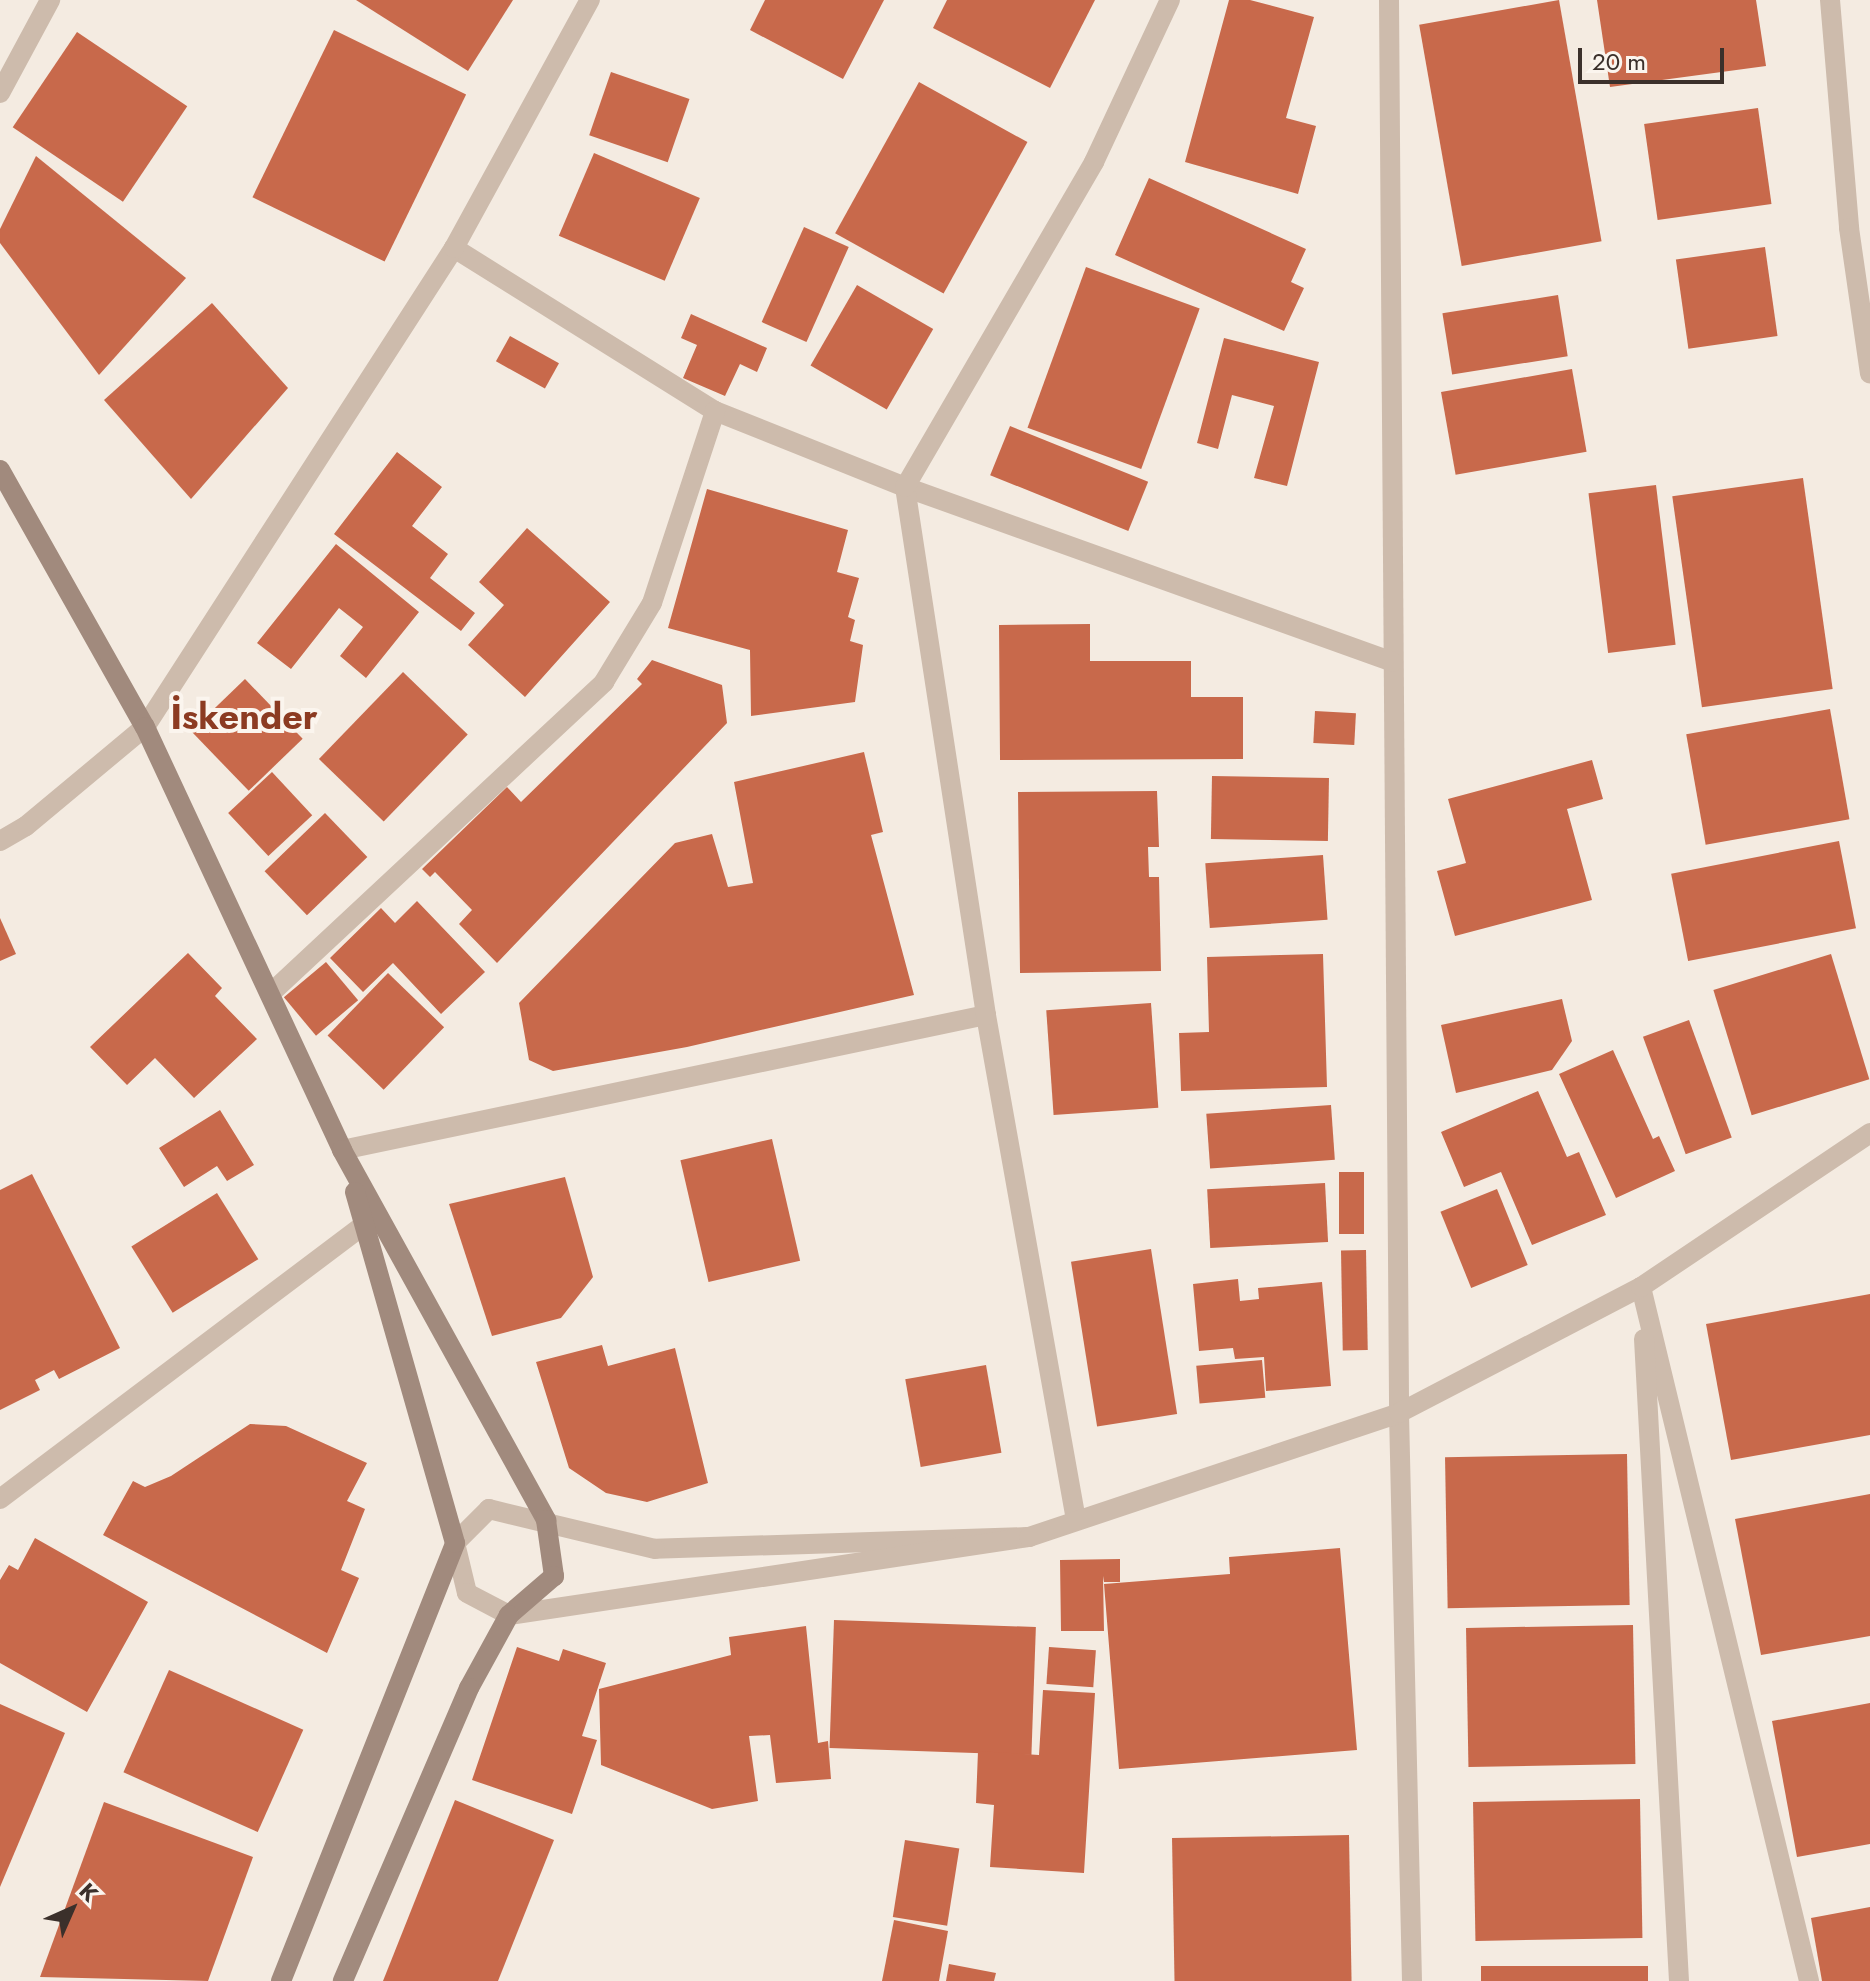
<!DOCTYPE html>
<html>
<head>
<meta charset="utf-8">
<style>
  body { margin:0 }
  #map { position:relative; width:1870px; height:1981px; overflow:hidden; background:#f4ebe1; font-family:Jost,sans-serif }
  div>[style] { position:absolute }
  .building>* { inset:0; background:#c8694b; transform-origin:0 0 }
  .minor>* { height:20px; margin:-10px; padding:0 10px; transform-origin:10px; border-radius:10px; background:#cdbbac }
  .tertiary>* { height:20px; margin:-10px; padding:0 10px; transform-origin:10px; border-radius:10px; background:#cdbbac }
  .secondary>* { height:20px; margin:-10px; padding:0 10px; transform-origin:10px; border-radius:10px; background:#a18a7d }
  span { translate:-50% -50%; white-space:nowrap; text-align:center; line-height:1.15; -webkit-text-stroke:8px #fbf5ee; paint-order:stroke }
  .district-label { font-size:36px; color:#8c3b22; font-weight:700 }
  .north { position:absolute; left:32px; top:1869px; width:80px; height:80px; -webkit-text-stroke:6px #fbf5ee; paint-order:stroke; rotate:45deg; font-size:22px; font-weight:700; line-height:32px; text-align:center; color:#3b302b }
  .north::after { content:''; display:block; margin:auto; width:28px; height:36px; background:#3b302b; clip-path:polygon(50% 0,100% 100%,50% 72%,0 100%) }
  .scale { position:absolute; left:1578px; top:48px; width:146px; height:36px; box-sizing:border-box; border:4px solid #3b302b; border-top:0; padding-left:10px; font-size:24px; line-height:28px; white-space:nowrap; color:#3b302b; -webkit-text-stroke:6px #fbf5ee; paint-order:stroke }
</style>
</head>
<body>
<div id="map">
  <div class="building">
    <i style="clip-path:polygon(356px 0,513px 0,468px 71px)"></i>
    <i style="clip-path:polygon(765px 0,884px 0,843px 79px,750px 30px)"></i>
    <i style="clip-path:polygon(947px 0,1095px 0,1050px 88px,933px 28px)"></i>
    <i style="clip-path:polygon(1229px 0,1250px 0,1314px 17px,1286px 118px,1316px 126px,1298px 194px,1185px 162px)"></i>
    <i style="left:1559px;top:0;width:245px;height:142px;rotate:80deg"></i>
    <i style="clip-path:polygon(1597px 0,1756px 0,1766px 66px,1610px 87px)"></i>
    <i style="left:334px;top:30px;width:147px;height:186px;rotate:26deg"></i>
    <i style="left:77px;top:32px;width:133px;height:115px;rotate:34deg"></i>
    <i style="left:611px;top:72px;width:83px;height:67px;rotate:19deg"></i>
    <i style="left:919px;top:82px;width:124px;height:173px;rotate:29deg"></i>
    <i style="left:1758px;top:108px;width:97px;height:115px;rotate:82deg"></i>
    <i style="left:594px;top:153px;width:115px;height:90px;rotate:23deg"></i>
    <i style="clip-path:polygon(36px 156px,186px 278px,99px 375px,0 243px,0 229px)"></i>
    <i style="clip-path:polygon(1149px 178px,1306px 249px,1291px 282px,1304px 288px,1284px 331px,1115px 255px)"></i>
    <i style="left:804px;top:227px;width:49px;height:104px;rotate:24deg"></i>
    <i style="left:1765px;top:247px;width:90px;height:90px;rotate:82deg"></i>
    <i style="left:1086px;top:267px;width:121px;height:171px;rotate:20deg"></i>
    <i style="left:857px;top:285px;width:88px;height:93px;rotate:30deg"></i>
    <i style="left:1558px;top:295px;width:62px;height:117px;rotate:81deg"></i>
    <i style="clip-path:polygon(212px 303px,288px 388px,191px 499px,104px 400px)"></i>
    <i style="clip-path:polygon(691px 314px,767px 348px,757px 372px,740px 364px,725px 396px,683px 378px,697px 345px,681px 338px)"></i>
    <i style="left:510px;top:336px;width:56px;height:29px;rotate:29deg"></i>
    <i style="clip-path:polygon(1224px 338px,1319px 362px,1287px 486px,1254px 478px,1274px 406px,1232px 395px,1218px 449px,1197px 443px)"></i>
    <i style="left:1572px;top:369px;width:84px;height:133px;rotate:80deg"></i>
    <i style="left:1010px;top:426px;width:149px;height:53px;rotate:22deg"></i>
    <i style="clip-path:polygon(397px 452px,442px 487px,412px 526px,448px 554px,430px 578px,475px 613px,461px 631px,334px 534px)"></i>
    <i style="left:1803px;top:478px;width:213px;height:132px;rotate:82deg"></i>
    <i style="left:1656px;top:485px;width:161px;height:68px;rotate:83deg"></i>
    <i style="clip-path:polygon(707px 489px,848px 530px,837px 572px,859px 578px,848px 617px,855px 620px,850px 641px,863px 645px,855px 702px,751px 716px,750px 650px,668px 628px)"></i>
    <i style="clip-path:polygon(527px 528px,610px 602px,525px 697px,468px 645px,504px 605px,479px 582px)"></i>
    <i style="clip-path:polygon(336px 544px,419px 612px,366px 678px,340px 656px,363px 627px,339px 608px,291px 669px,257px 643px)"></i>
    <i style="clip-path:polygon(1090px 624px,1090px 661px,1191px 661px,1191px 697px,1243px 697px,1243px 759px,1000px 760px,999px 625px)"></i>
    <i style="clip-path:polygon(652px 660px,722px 685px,727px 723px,497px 963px,459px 924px,472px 910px,435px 872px,430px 877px,422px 869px,507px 787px,521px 802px,642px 684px,637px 679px)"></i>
    <i style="left:403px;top:672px;width:90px;height:121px;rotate:44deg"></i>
    <i style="left:245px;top:679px;width:83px;height:75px;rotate:46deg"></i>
    <i style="left:1830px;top:709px;width:112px;height:146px;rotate:80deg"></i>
    <i style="left:1315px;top:711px;width:41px;height:32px;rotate:3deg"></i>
    <i style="clip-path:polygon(864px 752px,883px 832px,871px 835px,914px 995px,687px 1047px,553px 1071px,529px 1060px,519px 1003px,675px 843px,712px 834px,728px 887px,753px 883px,734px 782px)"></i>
    <i style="clip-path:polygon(1592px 760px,1603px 799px,1567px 809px,1592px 900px,1455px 936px,1437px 871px,1466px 863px,1448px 799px)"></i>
    <i style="left:272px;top:772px;width:59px;height:60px;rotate:47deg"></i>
    <i style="left:1212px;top:776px;width:117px;height:63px;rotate:1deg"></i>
    <i style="clip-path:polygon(1157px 791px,1159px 847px,1148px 847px,1149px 877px,1159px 877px,1161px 971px,1020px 973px,1018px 792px)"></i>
    <i style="left:325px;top:813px;width:61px;height:84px;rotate:46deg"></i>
    <i style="left:1839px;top:841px;width:89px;height:171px;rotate:79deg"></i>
    <i style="left:1323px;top:855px;width:65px;height:118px;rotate:86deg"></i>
    <i style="clip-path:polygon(417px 901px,485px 972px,441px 1014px,393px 963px,363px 992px,330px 958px,381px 908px,395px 923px)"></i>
    <i style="clip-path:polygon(0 918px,16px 954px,0 961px)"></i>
    <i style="clip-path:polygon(188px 953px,222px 988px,215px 996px,257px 1039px,194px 1098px,155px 1058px,127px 1085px,90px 1047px)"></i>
    <i style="clip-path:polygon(1323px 954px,1327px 1087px,1181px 1091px,1179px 1033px,1209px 1032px,1207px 957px)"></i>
    <i style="left:1831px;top:954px;width:131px;height:123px;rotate:73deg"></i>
    <i style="left:326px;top:962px;width:50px;height:55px;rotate:50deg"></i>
    <i style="left:388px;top:973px;width:78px;height:87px;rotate:44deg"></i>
    <i style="clip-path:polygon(1562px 999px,1572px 1041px,1552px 1070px,1456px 1093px,1441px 1025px)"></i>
    <i style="left:1151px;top:1003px;width:105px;height:105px;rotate:86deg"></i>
    <i style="left:1689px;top:1020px;width:125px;height:49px;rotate:70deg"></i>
    <i style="clip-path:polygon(1613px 1050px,1653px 1139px,1659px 1136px,1675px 1171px,1616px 1198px,1559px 1074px)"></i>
    <i style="clip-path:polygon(1538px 1091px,1567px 1157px,1579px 1152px,1606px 1215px,1532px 1245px,1501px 1172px,1464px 1187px,1441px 1132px)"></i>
    <i style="left:1331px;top:1105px;width:55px;height:125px;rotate:86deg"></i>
    <i style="clip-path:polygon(220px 1110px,254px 1165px,227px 1181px,217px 1166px,184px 1187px,159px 1148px)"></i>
    <i style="left:772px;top:1139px;width:125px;height:94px;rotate:77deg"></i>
    <i style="left:1339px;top:1172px;width:25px;height:62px"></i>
    <i style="clip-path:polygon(32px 1174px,120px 1348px,59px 1379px,54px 1370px,35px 1380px,40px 1390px,0 1410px,0 1190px)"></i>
    <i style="clip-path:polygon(565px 1177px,593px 1277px,561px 1318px,492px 1336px,449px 1204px)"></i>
    <i style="left:1325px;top:1183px;width:59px;height:118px;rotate:87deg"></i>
    <i style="left:1497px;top:1189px;width:82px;height:61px;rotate:68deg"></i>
    <i style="left:217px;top:1193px;width:78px;height:101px;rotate:58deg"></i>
    <i style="left:1151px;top:1249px;width:167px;height:81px;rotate:81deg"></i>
    <i style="left:1366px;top:1250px;width:100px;height:25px;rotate:89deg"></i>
    <i style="clip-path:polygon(1238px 1279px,1240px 1301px,1259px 1299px,1258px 1288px,1322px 1282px,1331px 1386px,1266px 1391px,1264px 1357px,1235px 1359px,1233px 1348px,1199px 1351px,1193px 1284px)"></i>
    <i style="clip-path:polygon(1870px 1294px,1870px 1435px,1731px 1460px,1706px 1324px)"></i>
    <i style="clip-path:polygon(602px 1345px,608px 1366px,675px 1348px,708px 1483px,647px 1502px,606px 1493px,569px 1468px,536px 1362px)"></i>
    <i style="left:1262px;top:1360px;width:38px;height:66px;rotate:85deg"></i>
    <i style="left:986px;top:1365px;width:89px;height:82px;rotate:80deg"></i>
    <i style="clip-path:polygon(250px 1424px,286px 1426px,367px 1463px,347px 1501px,365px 1509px,341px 1570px,359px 1578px,327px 1653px,103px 1535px,133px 1481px,145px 1487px,171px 1476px)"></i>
    <i style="left:1627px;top:1454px;width:151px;height:182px;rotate:89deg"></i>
    <i style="clip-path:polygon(1870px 1494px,1870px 1636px,1761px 1655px,1735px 1519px)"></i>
    <i style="clip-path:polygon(35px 1538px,148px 1602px,87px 1712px,0 1663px,0 1580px,9px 1565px,18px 1570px)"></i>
    <i style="clip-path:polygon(1340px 1548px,1357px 1750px,1119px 1769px,1104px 1584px,1230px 1574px,1229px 1557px)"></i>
    <i style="clip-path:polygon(1120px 1559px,1120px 1582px,1104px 1582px,1103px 1576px,1104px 1631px,1061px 1631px,1060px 1560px)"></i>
    <i style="left:834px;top:1620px;width:202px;height:128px;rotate:2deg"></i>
    <i style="left:1633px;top:1625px;width:139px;height:167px;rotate:89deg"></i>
    <i style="clip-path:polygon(806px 1626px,818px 1743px,828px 1741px,831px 1779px,776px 1783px,770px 1735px,749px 1736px,758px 1801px,712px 1809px,601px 1765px,599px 1689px,731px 1655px,729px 1637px)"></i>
    <i style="clip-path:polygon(517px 1647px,559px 1661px,563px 1649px,606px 1663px,582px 1736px,597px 1740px,572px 1814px,472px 1780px)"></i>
    <i style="left:1049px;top:1647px;width:47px;height:37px;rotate:4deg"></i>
    <i style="left:169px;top:1670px;width:147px;height:112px;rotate:24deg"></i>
    <i style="clip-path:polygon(1043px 1690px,1095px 1693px,1084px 1873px,990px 1867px,994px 1805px,976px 1803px,978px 1751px,1039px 1755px)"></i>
    <i style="clip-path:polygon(1870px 1703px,1870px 1844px,1797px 1857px,1772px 1721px)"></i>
    <i style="clip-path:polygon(0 1704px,65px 1733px,0 1887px)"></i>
    <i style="left:1640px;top:1799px;width:139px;height:167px;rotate:89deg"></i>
    <i style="clip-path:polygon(455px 1800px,554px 1840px,498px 1981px,383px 1981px)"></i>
    <i style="clip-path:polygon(104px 1802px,253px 1857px,208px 1981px,40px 1977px)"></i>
    <i style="left:1349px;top:1835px;width:146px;height:177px;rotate:89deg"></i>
    <i style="left:905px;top:1840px;width:55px;height:78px;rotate:9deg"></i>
    <i style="clip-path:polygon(1870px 1907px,1870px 1981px,1822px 1981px,1811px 1918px)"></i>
    <i style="clip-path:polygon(894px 1920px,948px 1931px,939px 1981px,882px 1981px)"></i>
    <i style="clip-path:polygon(949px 1964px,996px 1973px,994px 1981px,946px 1981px)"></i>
    <i style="left:1648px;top:1966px;width:15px;height:167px;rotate:90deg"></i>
  </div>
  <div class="minor">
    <i style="left:1389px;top:0;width:1413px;rotate:89.59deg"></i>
    <i style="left:1399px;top:1413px;width:568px;rotate:88.69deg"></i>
    <i style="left:1830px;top:0;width:229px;rotate:85.2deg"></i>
    <i style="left:1849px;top:228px;width:147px;rotate:81.8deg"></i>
    <i style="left:0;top:93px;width:106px;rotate:-61.7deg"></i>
    <i style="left:454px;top:248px;width:308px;rotate:32deg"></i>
    <i style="left:715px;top:411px;width:205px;rotate:21.8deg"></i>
    <i style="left:905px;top:487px;width:518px;rotate:19.73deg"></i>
    <i style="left:0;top:841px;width:30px;rotate:-30deg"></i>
    <i style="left:26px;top:826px;width:155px;rotate:-39.8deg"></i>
    <i style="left:145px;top:727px;width:570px;rotate:-57.17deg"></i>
    <i style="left:454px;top:248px;width:283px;rotate:-61.3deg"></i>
    <i style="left:271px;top:993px;width:456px;rotate:-43deg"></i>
    <i style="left:604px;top:682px;width:92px;rotate:-58.7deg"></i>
    <i style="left:652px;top:603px;width:202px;rotate:-71.8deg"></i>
    <i style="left:342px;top:1150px;width:658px;rotate:-11.84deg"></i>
    <i style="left:1641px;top:1287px;width:714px;rotate:76.39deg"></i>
    <i style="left:1644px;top:1339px;width:643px;rotate:86.88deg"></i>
    <i style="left:0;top:1499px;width:457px;rotate:-37deg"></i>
    <i style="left:1076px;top:1520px;width:513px;rotate:-100.11deg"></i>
    <i style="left:986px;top:1015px;width:534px;rotate:-98.72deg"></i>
    <i style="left:905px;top:487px;width:376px;rotate:-59.8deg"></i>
    <i style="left:1094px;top:162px;width:179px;rotate:-64.9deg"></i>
  </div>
  <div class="tertiary">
    <i style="left:1029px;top:1537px;width:374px;rotate:178.2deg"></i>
    <i style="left:655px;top:1549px;width:171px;rotate:-166.5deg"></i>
    <i style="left:489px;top:1509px;width:48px;rotate:135deg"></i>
    <i style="left:455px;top:1543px;width:51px;rotate:76.5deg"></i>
    <i style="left:467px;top:1593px;width:47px;rotate:27.6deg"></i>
    <i style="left:509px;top:1615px;width:526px;rotate:-8.53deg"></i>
    <i style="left:1029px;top:1537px;width:390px;rotate:-18.5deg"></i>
    <i style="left:1399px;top:1413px;width:273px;rotate:-27.5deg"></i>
    <i style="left:1641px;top:1287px;width:276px;rotate:-33.9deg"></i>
  </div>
  <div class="secondary">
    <i style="left:0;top:470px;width:295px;rotate:60.6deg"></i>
    <i style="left:145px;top:727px;width:467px;rotate:65deg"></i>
    <i style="left:342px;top:1150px;width:423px;rotate:61.1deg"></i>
    <i style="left:546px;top:1520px;width:57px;rotate:81.9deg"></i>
    <i style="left:554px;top:1576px;width:60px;rotate:139.1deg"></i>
    <i style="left:509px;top:1615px;width:83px;rotate:118.7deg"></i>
    <i style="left:469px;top:1688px;width:319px;rotate:113.3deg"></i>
    <i style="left:281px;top:1981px;width:471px;rotate:-68.3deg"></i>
    <i style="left:455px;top:1543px;width:365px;rotate:-105.9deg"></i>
  </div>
  <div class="district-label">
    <span style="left:244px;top:717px">İskender</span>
  </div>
  <div class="north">K</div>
  <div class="scale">20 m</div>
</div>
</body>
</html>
